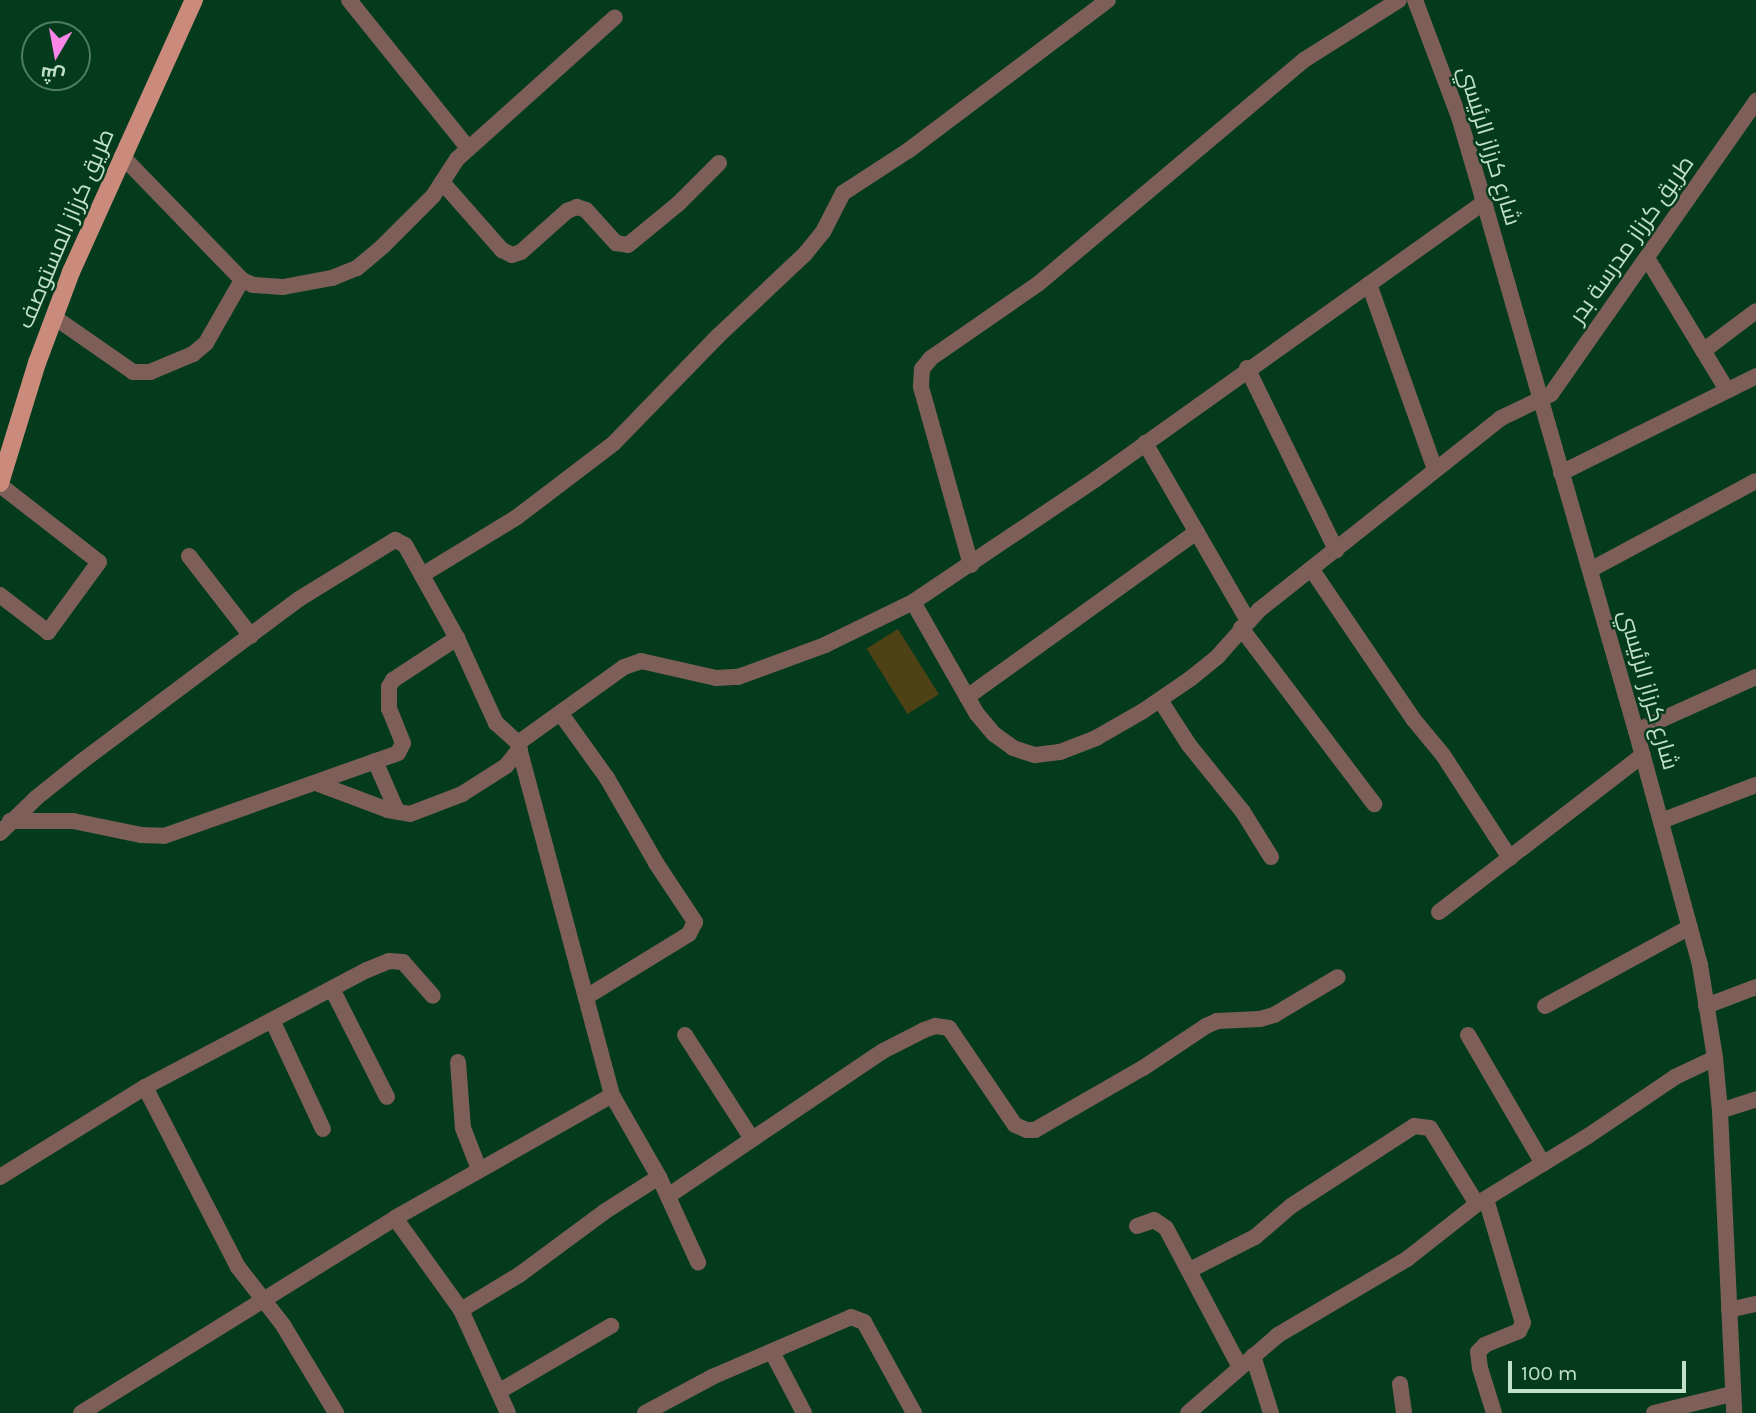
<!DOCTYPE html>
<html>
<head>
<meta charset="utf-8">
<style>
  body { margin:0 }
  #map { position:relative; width:1756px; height:1413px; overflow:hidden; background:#043b1d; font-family:Karla,Cairo,sans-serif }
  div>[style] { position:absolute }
  .green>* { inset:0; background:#4e4115; transform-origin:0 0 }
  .minor>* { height:16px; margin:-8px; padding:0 8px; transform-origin:8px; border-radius:8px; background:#7e5f58 }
  .major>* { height:18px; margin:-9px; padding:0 9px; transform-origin:9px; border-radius:9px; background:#ca8b7d }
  span { translate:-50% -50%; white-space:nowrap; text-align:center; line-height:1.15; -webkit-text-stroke:5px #043b1d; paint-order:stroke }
  .street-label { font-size:23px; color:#c0e0c8 }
  .north { position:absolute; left:21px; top:21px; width:70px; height:70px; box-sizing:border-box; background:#043b1d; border:2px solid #4f7d61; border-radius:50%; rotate:190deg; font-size:19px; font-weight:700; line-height:28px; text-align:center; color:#c0e0c8 }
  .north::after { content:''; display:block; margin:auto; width:24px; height:32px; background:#fa87e7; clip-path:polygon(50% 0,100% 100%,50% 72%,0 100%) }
  .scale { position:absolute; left:1508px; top:1361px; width:178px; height:32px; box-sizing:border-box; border:4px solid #c0e0c8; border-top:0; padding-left:9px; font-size:21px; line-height:24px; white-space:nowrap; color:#c0e0c8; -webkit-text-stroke:5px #043b1d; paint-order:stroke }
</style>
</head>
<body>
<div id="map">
  <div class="green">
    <i style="left:898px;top:629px;width:77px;height:37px;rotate:58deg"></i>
  </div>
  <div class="minor">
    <i style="left:349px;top:0;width:190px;rotate:51.2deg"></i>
    <i style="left:1415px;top:0;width:125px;rotate:69.4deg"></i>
    <i style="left:1459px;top:117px;width:89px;rotate:73.6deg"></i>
    <i style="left:1484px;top:202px;width:550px;rotate:73.97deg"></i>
    <i style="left:1636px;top:731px;width:243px;rotate:74.7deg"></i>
    <i style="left:1700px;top:965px;width:94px;rotate:80.8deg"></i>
    <i style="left:1715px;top:1058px;width:53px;rotate:84.6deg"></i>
    <i style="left:1720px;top:1111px;width:302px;rotate:87.3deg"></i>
    <i style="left:122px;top:156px;width:173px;rotate:45.9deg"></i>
    <i style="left:242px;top:280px;width:12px;rotate:24deg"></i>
    <i style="left:253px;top:285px;width:30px;rotate:4deg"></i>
    <i style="left:283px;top:287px;width:50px;rotate:-10.4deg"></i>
    <i style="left:332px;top:278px;width:27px;rotate:-22deg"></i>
    <i style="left:357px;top:268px;width:34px;rotate:-40deg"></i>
    <i style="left:383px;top:246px;width:71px;rotate:-45deg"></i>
    <i style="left:433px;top:196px;width:44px;rotate:-57deg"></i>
    <i style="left:457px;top:159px;width:212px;rotate:-41.9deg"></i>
    <i style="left:442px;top:182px;width:91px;rotate:48.6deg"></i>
    <i style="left:502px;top:250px;width:11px;rotate:27deg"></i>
    <i style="left:512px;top:255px;width:9px;rotate:-18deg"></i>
    <i style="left:521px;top:252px;width:62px;rotate:-41.7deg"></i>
    <i style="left:567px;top:211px;width:11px;rotate:-22deg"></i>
    <i style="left:577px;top:207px;width:9px;rotate:18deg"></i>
    <i style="left:586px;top:210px;width:45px;rotate:47.7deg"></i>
    <i style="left:616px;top:243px;width:12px;rotate:9deg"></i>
    <i style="left:628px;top:245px;width:65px;rotate:-39.4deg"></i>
    <i style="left:678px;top:204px;width:58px;rotate:-45deg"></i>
    <i style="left:1647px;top:258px;width:154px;rotate:58.8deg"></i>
    <i style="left:1369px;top:284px;width:196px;rotate:70.4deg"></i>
    <i style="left:54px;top:317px;width:96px;rotate:34.8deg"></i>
    <i style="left:133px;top:372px;width:17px"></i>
    <i style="left:150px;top:372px;width:47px;rotate:-22.7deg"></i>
    <i style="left:193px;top:354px;width:17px;rotate:-40deg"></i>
    <i style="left:206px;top:343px;width:73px;rotate:-60.3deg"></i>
    <i style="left:1703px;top:351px;width:66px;rotate:-37deg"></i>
    <i style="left:1247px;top:368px;width:203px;rotate:63.9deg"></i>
    <i style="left:1145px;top:443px;width:206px;rotate:59.9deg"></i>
    <i style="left:1561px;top:473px;width:218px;rotate:-26.4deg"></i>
    <i style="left:0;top:485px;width:125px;rotate:37.9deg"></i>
    <i style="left:99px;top:562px;width:87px;rotate:126.1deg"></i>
    <i style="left:48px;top:632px;width:61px;rotate:-142.4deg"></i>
    <i style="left:189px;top:556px;width:101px;rotate:52.2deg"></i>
    <i style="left:971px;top:565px;width:185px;rotate:-105.7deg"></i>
    <i style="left:921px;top:387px;width:18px;rotate:-87deg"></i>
    <i style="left:922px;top:369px;width:14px;rotate:-51deg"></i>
    <i style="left:931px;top:358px;width:130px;rotate:-34.7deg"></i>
    <i style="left:1038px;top:284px;width:348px;rotate:-40.1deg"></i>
    <i style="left:1304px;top:60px;width:112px;rotate:-32.3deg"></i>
    <i style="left:1312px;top:570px;width:181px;rotate:55.8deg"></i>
    <i style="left:1414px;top:720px;width:45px;rotate:50.4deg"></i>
    <i style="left:1443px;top:755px;width:123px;rotate:57deg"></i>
    <i style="left:1590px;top:570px;width:188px;rotate:-28.2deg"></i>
    <i style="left:422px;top:575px;width:111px;rotate:-31.4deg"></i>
    <i style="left:517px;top:517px;width:122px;rotate:-37.3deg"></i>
    <i style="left:614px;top:443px;width:149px;rotate:-45.8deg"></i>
    <i style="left:718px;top:336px;width:120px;rotate:-43.3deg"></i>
    <i style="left:805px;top:254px;width:28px;rotate:-51deg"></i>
    <i style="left:823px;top:232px;width:44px;rotate:-62.9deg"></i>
    <i style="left:843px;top:193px;width:79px;rotate:-33.1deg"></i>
    <i style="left:909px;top:150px;width:249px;rotate:-37deg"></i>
    <i style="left:913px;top:602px;width:129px;rotate:60.3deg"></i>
    <i style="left:977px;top:714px;width:26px;rotate:50deg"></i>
    <i style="left:994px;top:734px;width:24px;rotate:36deg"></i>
    <i style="left:1013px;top:748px;width:23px;rotate:18deg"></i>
    <i style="left:1035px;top:755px;width:25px;rotate:-7deg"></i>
    <i style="left:1060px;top:752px;width:39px;rotate:-21deg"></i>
    <i style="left:1096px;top:738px;width:54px;rotate:-29.9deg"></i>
    <i style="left:1143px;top:711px;width:57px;rotate:-34.2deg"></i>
    <i style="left:1190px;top:679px;width:36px;rotate:-39deg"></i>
    <i style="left:1218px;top:656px;width:62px;rotate:-48.3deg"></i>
    <i style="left:1259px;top:610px;width:309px;rotate:-38.4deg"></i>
    <i style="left:1501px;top:418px;width:55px;rotate:-25.6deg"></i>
    <i style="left:1551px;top:394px;width:358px;rotate:-55deg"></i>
    <i style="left:1241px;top:628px;width:221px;rotate:52.9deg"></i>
    <i style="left:967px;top:697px;width:283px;rotate:-35.7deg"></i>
    <i style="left:1160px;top:700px;width:54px;rotate:57.2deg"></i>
    <i style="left:1189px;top:745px;width:86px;rotate:51.1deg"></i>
    <i style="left:1243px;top:812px;width:53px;rotate:58.1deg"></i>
    <i style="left:561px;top:714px;width:79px;rotate:54.3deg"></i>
    <i style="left:607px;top:778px;width:98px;rotate:60deg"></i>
    <i style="left:656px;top:863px;width:71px;rotate:56.5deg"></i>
    <i style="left:695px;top:922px;width:13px;rotate:117deg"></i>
    <i style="left:689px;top:934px;width:121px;rotate:148.5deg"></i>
    <i style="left:1636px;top:731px;width:132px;rotate:-24.2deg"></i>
    <i style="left:375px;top:761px;width:55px;rotate:66.3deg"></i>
    <i style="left:316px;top:783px;width:77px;rotate:20.6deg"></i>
    <i style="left:388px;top:810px;width:22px;rotate:10deg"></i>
    <i style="left:410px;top:814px;width:56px;rotate:-21deg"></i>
    <i style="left:462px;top:794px;width:52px;rotate:-32.5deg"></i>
    <i style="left:506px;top:766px;width:22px;rotate:-51deg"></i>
    <i style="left:10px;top:821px;width:63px"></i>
    <i style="left:73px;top:821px;width:69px;rotate:11.6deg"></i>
    <i style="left:141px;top:835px;width:23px;rotate:2deg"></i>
    <i style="left:164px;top:836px;width:248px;rotate:-19.5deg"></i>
    <i style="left:398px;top:753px;width:11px;rotate:-63deg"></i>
    <i style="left:403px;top:743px;width:37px;rotate:-112deg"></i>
    <i style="left:389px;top:709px;width:22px;rotate:-90deg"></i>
    <i style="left:389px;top:687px;width:8px;rotate:-60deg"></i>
    <i style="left:393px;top:680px;width:77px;rotate:-33.3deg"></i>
    <i style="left:1661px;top:821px;width:102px;rotate:-20.8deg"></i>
    <i style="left:0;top:833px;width:50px;rotate:-44.2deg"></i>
    <i style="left:36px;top:798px;width:58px;rotate:-38.7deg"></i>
    <i style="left:81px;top:762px;width:272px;rotate:-36.8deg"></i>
    <i style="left:299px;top:599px;width:113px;rotate:-31.6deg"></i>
    <i style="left:395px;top:540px;width:11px;rotate:27deg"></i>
    <i style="left:405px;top:545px;width:107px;rotate:60.8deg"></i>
    <i style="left:457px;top:638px;width:94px;rotate:65.4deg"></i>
    <i style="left:496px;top:723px;width:30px;rotate:42deg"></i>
    <i style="left:1439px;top:912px;width:257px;rotate:-37.6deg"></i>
    <i style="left:332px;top:989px;width:121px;rotate:63deg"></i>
    <i style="left:1545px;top:1006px;width:165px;rotate:-28.6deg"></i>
    <i style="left:1706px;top:1006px;width:53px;rotate:-20.8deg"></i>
    <i style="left:273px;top:1022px;width:118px;rotate:65deg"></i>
    <i style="left:685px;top:1035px;width:124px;rotate:57.2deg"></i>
    <i style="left:1468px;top:1035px;width:149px;rotate:59.8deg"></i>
    <i style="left:458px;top:1062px;width:66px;rotate:85.7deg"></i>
    <i style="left:463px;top:1128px;width:44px;rotate:68.7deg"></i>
    <i style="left:145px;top:1087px;width:203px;rotate:62.7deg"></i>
    <i style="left:238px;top:1267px;width:73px;rotate:52.2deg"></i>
    <i style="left:283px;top:1325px;width:103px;rotate:58.9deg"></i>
    <i style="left:612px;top:1095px;width:95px;rotate:60.2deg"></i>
    <i style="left:659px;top:1177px;width:94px;rotate:65.4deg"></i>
    <i style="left:1720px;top:1111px;width:38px;rotate:-18deg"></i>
    <i style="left:0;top:1177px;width:171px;rotate:-31.8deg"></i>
    <i style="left:145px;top:1087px;width:251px;rotate:-27.8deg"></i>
    <i style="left:367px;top:970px;width:24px;rotate:-22deg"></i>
    <i style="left:389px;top:961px;width:14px;rotate:4deg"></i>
    <i style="left:403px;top:962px;width:45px;rotate:48.6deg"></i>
    <i style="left:668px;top:1196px;width:259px;rotate:-34deg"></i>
    <i style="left:883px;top:1051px;width:46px;rotate:-27.1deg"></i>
    <i style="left:924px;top:1030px;width:12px;rotate:-20deg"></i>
    <i style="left:935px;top:1026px;width:14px;rotate:8deg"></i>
    <i style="left:949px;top:1028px;width:117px;rotate:55.8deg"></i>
    <i style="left:1015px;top:1125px;width:13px;rotate:23deg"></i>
    <i style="left:1027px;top:1130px;width:8px"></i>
    <i style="left:1035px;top:1130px;width:125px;rotate:-29.9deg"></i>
    <i style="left:1143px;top:1068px;width:76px;rotate:-33.7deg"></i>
    <i style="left:1206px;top:1026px;width:12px;rotate:-24deg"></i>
    <i style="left:1217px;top:1021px;width:43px;rotate:-2.7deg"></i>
    <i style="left:1260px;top:1019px;width:15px;rotate:-16deg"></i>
    <i style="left:1274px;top:1015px;width:74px;rotate:-30.7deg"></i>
    <i style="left:1486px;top:1199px;width:129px;rotate:73.4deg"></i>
    <i style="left:1523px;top:1323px;width:9px;rotate:117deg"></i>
    <i style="left:1519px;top:1331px;width:37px;rotate:158deg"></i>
    <i style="left:1485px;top:1345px;width:10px;rotate:135deg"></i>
    <i style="left:1478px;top:1352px;width:16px;rotate:83deg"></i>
    <i style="left:1480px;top:1368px;width:47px;rotate:72.7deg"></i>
    <i style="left:395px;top:1218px;width:113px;rotate:54.3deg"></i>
    <i style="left:461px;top:1310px;width:113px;rotate:65.5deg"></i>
    <i style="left:1137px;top:1226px;width:18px;rotate:-19deg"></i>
    <i style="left:1154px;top:1220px;width:14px;rotate:34deg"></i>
    <i style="left:1166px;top:1228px;width:157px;rotate:62deg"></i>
    <i style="left:1190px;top:1270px;width:73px;rotate:-26.9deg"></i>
    <i style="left:1255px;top:1237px;width:48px;rotate:-40.7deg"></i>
    <i style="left:1291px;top:1206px;width:147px;rotate:-33deg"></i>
    <i style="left:1414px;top:1126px;width:16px;rotate:7deg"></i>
    <i style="left:1430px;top:1128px;width:89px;rotate:58.3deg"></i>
    <i style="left:461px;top:1310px;width:68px;rotate:-31.1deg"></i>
    <i style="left:519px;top:1275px;width:106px;rotate:-36.5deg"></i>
    <i style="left:604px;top:1212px;width:65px;rotate:-32.5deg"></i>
    <i style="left:1729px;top:1310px;width:28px;rotate:-13deg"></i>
    <i style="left:772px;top:1352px;width:69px;rotate:62.3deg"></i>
    <i style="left:1253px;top:1356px;width:60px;rotate:72.5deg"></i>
    <i style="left:1400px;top:1384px;width:29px;rotate:82deg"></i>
    <i style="left:500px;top:1391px;width:129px;rotate:-30.4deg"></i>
    <i style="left:81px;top:1413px;width:370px;rotate:-31.8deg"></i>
    <i style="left:395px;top:1218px;width:249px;rotate:-29.5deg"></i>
    <i style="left:612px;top:1095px;width:364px;rotate:-105deg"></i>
    <i style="left:518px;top:743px;width:130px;rotate:-35.6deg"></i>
    <i style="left:624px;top:667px;width:18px;rotate:-19deg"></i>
    <i style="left:641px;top:661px;width:77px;rotate:12.8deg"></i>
    <i style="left:716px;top:678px;width:22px;rotate:-3deg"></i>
    <i style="left:738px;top:677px;width:93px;rotate:-20.2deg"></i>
    <i style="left:825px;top:645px;width:98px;rotate:-26deg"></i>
    <i style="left:913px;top:602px;width:220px;rotate:-33.9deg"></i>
    <i style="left:1096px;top:479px;width:477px;rotate:-35.5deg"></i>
    <i style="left:645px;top:1413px;width:76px;rotate:-28.2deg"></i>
    <i style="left:712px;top:1377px;width:151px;rotate:-23.3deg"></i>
    <i style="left:851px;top:1317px;width:14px;rotate:21deg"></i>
    <i style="left:864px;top:1322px;width:104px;rotate:61.2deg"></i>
    <i style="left:1188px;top:1413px;width:119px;rotate:-40.9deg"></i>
    <i style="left:1278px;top:1335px;width:150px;rotate:-30.5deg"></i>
    <i style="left:1407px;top:1259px;width:89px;rotate:-38.2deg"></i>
    <i style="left:1477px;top:1204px;width:130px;rotate:-31.5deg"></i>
    <i style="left:1588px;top:1136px;width:105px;rotate:-34.1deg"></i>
    <i style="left:1675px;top:1077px;width:44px;rotate:-25.4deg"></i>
    <i style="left:1654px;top:1413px;width:80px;rotate:-13.7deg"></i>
  </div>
  <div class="major">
    <i style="left:0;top:483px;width:126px;rotate:-72.9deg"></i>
    <i style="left:37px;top:363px;width:97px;rotate:-69.5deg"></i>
    <i style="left:71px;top:272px;width:299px;rotate:-65.7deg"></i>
  </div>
  <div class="street-label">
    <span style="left:1489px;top:146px;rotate:73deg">شارع كرزاز الرئيسي</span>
    <span style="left:66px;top:229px;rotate:-67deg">طريق كرزاز المستوصف</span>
    <span style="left:1632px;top:240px;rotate:-55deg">طريق كرزاز مدرسة بدر</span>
    <span style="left:1648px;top:690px;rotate:74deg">شارع كرزاز الرئيسي</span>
  </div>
  <div class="north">ش</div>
  <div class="scale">100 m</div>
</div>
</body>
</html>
